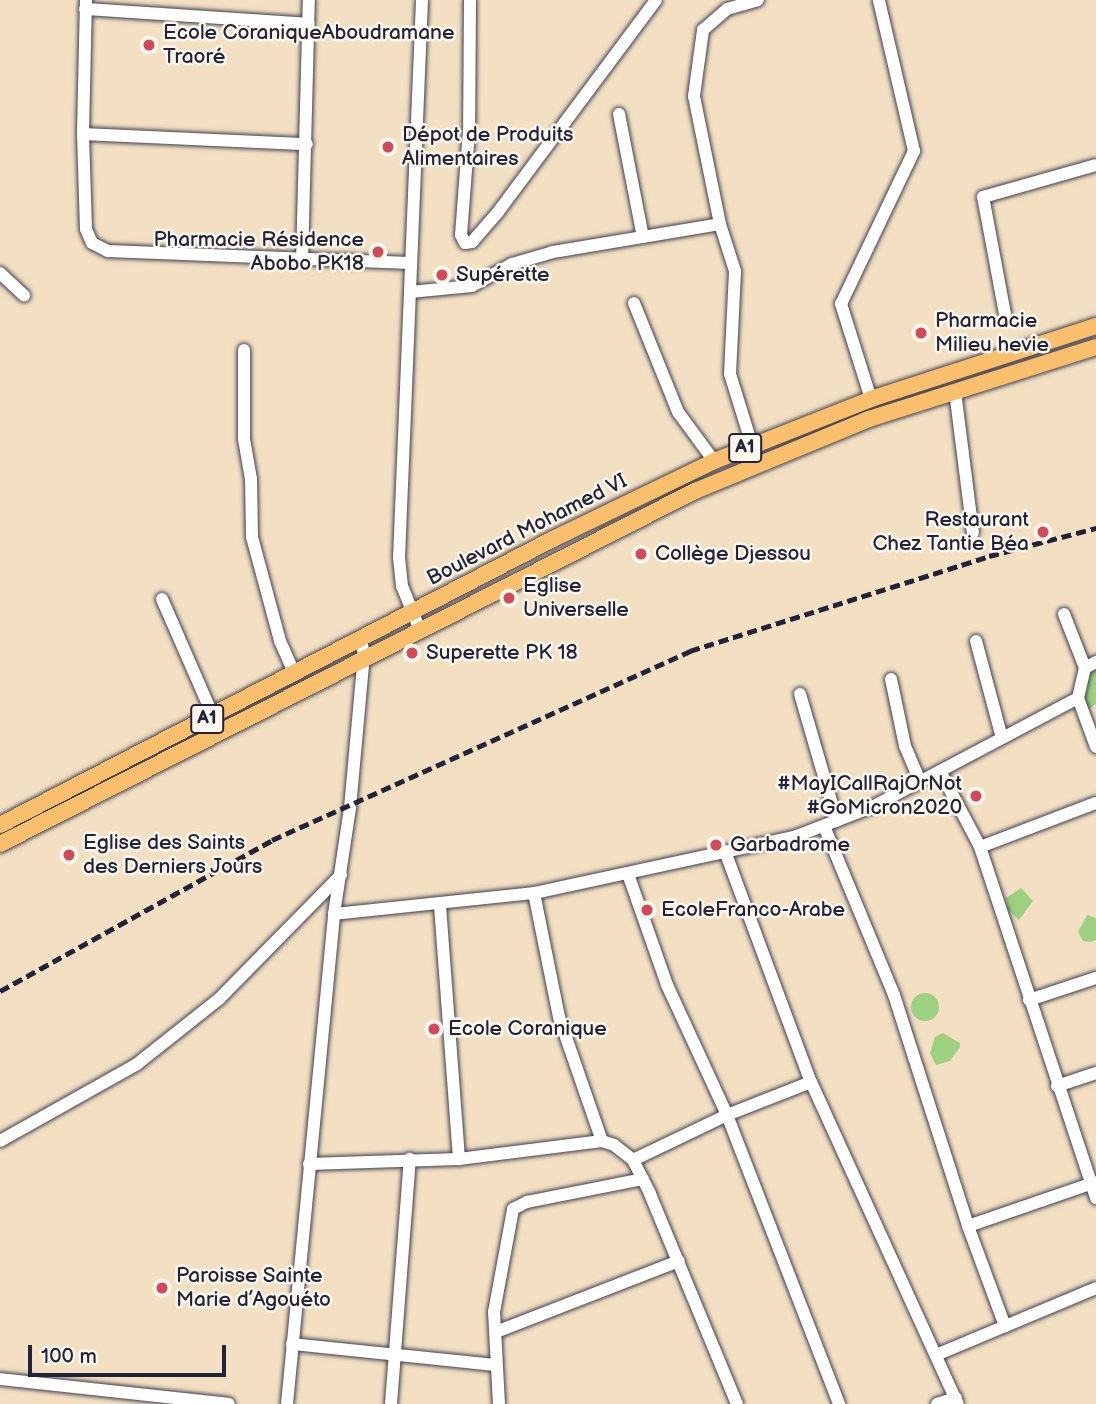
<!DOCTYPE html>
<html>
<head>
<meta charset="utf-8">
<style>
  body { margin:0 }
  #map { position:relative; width:1096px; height:1404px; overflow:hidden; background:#f3e0c3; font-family:"Balsamiq Sans",sans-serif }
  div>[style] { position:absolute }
  .green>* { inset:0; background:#9dd080 }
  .round { border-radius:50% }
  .roads { filter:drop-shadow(0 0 2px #413e4f) drop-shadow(0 0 2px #413e4f) }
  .minor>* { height:12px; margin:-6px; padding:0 6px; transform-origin:6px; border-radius:6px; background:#fff }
  .major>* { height:16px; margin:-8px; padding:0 8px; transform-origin:8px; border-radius:8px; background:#f9bf6d }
  .rail>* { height:4.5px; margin-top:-2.25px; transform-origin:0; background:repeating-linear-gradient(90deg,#22223b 0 10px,transparent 0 15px) }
  .dots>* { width:19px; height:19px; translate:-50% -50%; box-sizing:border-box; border:4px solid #fbf7ec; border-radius:50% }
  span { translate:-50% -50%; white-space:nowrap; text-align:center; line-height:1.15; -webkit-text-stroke:5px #fbf7ec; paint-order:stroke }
  .shield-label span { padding:2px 5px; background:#fbf7ec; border:2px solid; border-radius:5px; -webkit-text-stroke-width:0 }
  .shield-label { font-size:19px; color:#22223b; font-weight:700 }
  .poi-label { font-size:21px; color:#22223b }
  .left { translate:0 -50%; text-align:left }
  .right { translate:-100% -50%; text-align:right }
  .street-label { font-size:21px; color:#22223b }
  .scale { position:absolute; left:28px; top:1345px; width:198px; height:32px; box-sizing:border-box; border:4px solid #22223b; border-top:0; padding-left:9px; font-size:21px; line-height:24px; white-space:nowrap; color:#22223b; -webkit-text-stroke:5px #fbf7ec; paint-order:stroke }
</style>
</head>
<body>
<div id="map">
  <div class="green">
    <i style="clip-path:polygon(1096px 668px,1096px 704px,1087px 710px,1082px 697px,1091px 670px)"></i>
    <i style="clip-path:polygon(1021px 888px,1033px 901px,1019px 920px,1008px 910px,1006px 898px)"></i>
    <i style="clip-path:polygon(1087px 915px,1096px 918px,1096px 940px,1090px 942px,1083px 941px,1078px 932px)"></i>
    <i class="round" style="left:911px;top:993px;width:28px;height:28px"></i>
    <i style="clip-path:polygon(943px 1033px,960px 1043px,960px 1047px,950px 1061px,936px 1065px,930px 1053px,935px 1037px)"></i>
  </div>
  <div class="roads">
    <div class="minor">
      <i style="left:86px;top:0;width:134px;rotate:91.3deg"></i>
      <i style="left:83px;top:134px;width:95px;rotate:88.2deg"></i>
      <i style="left:86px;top:229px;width:15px;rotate:67deg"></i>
      <i style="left:92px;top:243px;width:18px;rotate:27deg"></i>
      <i style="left:108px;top:251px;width:302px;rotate:2.3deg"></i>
      <i style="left:470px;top:0;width:131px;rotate:90.4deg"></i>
      <i style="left:469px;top:131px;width:104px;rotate:94.4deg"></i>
      <i style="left:461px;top:235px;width:9px;rotate:63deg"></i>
      <i style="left:465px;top:243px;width:7px;rotate:-8deg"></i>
      <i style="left:472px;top:242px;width:40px;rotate:-49deg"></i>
      <i style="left:498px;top:212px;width:264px;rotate:-53.3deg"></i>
      <i style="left:85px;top:9px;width:224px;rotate:3.8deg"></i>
      <i style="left:619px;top:114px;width:125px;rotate:79deg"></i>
      <i style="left:83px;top:134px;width:224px;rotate:2.6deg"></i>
      <i style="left:302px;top:261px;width:261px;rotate:-88.5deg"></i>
      <i style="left:0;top:273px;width:33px;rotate:43deg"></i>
      <i style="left:410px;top:292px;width:62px;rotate:-5.5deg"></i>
      <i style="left:472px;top:286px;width:46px;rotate:-28.8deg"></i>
      <i style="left:512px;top:264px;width:43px;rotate:-16.3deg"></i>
      <i style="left:553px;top:252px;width:169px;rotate:-9.5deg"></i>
      <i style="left:634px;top:303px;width:118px;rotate:68deg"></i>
      <i style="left:678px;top:412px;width:61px;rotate:53.7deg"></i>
      <i style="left:1005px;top:314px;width:119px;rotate:-100.6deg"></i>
      <i style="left:983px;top:197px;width:117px;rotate:-15.8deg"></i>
      <i style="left:244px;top:350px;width:89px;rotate:90deg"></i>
      <i style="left:244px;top:439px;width:41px;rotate:80.1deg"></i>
      <i style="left:251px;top:479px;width:58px;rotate:89deg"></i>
      <i style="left:252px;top:537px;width:108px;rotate:74.9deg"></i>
      <i style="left:280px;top:641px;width:35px;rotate:66deg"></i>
      <i style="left:955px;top:391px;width:143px;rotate:82.8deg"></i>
      <i style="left:871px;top:399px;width:100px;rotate:-107.5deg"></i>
      <i style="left:841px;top:304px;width:170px;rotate:-64.5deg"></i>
      <i style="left:914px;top:151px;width:155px;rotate:-103.1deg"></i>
      <i style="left:752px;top:445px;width:74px;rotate:-107.2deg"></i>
      <i style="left:730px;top:374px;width:103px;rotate:-87.2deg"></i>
      <i style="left:735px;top:271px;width:49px;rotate:-107.7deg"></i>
      <i style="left:720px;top:224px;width:131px;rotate:-101.5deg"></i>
      <i style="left:694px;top:96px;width:67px;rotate:-82.2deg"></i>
      <i style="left:703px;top:30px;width:32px;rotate:-41deg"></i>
      <i style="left:727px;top:9px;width:32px;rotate:-16deg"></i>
      <i style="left:162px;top:599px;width:128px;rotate:66.4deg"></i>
      <i style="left:1064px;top:614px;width:58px;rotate:68.7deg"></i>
      <i style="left:419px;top:628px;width:45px;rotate:-112deg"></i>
      <i style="left:402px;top:586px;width:28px;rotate:-96deg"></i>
      <i style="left:399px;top:558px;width:558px;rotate:-87.64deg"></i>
      <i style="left:976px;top:641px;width:100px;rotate:75deg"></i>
      <i style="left:891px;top:679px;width:68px;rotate:78.2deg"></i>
      <i style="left:905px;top:746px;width:39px;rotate:67deg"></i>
      <i style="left:800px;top:694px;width:132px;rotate:73.8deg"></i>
      <i style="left:1078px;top:698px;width:52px;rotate:69.8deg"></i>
      <i style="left:940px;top:771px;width:86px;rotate:62.2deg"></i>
      <i style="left:980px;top:847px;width:370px;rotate:71.7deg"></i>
      <i style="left:824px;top:826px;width:183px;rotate:67.5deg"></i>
      <i style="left:894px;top:995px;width:243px;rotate:72.2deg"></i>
      <i style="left:968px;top:1226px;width:107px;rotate:69.7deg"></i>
      <i style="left:980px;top:847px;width:124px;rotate:-20.8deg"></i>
      <i style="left:726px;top:854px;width:243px;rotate:69.6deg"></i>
      <i style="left:811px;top:1082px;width:354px;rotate:65.5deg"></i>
      <i style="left:628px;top:874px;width:118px;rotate:70.6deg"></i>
      <i style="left:667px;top:985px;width:143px;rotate:65.2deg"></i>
      <i style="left:727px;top:1115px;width:310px;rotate:68.8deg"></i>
      <i style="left:534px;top:893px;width:126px;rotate:78.6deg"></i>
      <i style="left:559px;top:1017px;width:131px;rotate:70.9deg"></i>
      <i style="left:440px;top:906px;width:254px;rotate:85.7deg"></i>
      <i style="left:334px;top:914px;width:201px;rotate:-6deg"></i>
      <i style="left:534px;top:893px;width:266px;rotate:-12.2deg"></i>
      <i style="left:794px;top:837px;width:84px;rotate:-21deg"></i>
      <i style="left:872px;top:807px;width:233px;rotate:-27.9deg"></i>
      <i style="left:1078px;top:698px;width:31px;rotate:-77deg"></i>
      <i style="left:1085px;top:668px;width:13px;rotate:-29deg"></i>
      <i style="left:1029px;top:1000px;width:71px;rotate:-18.2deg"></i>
      <i style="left:1057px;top:1086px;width:41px;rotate:-18.4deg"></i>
      <i style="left:0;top:1141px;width:157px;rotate:-29.3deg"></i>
      <i style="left:137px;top:1064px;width:105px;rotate:-38.4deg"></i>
      <i style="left:219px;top:999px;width:174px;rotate:-45.5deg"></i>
      <i style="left:633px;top:1160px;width:104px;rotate:-25.6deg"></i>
      <i style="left:727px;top:1115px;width:90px;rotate:-21.4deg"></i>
      <i style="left:309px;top:1164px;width:150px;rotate:-1.9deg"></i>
      <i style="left:459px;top:1159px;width:144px;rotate:-7.2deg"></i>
      <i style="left:602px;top:1141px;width:13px;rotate:18deg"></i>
      <i style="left:614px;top:1145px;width:24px;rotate:38deg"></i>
      <i style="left:633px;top:1160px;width:38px;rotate:63deg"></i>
      <i style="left:650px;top:1194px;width:227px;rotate:67.5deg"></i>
      <i style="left:968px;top:1226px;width:135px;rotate:-19deg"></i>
      <i style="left:496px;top:1332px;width:196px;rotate:-21.2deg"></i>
      <i style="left:292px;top:1344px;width:203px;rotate:5.9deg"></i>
      <i style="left:936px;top:1355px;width:173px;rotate:-22.7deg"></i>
      <i style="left:0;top:1379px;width:230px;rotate:6.2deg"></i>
      <i style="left:287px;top:1404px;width:492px;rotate:-84.5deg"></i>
      <i style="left:334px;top:914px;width:107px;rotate:-81.4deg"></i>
      <i style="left:350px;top:808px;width:154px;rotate:-84.8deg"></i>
      <i style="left:364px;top:655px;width:16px;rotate:-101deg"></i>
      <i style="left:391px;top:1404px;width:246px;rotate:-85.6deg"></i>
      <i style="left:499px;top:1404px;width:92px;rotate:-93.1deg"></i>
      <i style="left:494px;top:1312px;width:105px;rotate:-79.5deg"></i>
      <i style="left:513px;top:1209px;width:16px;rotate:-27deg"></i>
      <i style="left:527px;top:1202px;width:118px;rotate:-11.2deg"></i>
      <i style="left:937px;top:1404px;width:20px;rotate:-18deg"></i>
    </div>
    <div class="major">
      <i style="left:0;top:825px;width:623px;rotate:-27.35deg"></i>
      <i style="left:553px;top:539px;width:179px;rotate:-25.8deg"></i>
      <i style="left:714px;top:461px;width:169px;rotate:-21.5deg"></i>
      <i style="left:871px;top:399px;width:237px;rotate:-18deg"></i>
      <i style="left:0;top:844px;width:780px;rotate:-26.93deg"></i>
      <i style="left:695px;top:491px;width:188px;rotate:-22.5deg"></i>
      <i style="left:869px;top:419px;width:238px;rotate:-17.6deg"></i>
    </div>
  </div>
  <div class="rail">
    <i style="left:0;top:991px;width:311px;rotate:-29deg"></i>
    <i style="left:272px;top:840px;width:459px;rotate:-24.3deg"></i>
    <i style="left:690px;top:651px;width:314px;rotate:-17.6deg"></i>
    <i style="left:989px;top:556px;width:111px;rotate:-14.7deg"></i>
  </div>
  <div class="dots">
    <i style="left:149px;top:45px;background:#d1495b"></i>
    <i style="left:388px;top:147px;background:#d1495b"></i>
    <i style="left:378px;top:252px;background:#d1495b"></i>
    <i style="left:442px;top:275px;background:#d1495b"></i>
    <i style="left:921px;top:333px;background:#d1495b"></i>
    <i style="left:1043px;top:532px;background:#d1495b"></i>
    <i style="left:641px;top:554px;background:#d1495b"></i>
    <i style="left:509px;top:598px;background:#d1495b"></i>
    <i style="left:412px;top:653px;background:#d1495b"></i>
    <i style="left:976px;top:796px;background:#d1495b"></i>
    <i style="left:716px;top:845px;background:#d1495b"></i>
    <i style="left:69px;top:855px;background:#d1495b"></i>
    <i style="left:647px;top:910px;background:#d1495b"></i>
    <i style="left:434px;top:1029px;background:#d1495b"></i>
    <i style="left:162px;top:1288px;background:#d1495b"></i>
  </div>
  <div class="shield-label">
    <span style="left:745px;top:448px">A1</span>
    <span style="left:207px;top:719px">A1</span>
  </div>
  <div class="poi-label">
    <span class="left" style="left:163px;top:45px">Ecole CoraniqueAboudramane<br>Traoré</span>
    <span class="left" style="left:402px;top:147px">Dépot de Produits<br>Alimentaires</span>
    <span class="right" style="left:364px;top:252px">Pharmacie Résidence<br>Abobo PK18</span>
    <span class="left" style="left:456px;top:275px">Supérette</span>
    <span class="left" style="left:935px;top:333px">Pharmacie<br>Milieu hevie</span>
    <span class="right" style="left:1029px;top:532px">Restaurant<br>Chez Tantie Béa</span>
    <span class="left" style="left:655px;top:554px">Collège Djessou</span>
    <span class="left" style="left:523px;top:598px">Eglise<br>Universelle</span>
    <span class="left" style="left:426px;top:653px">Superette PK 18</span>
    <span class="right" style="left:962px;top:796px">#MayICallRajOrNot<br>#GoMicron2020</span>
    <span class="left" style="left:83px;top:855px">Eglise des Saints<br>des Derniers Jours</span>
    <span class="left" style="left:730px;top:845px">Garbadrome</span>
    <span class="left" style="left:661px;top:910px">EcoleFranco-Arabe</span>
    <span class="left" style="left:448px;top:1029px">Ecole Coranique</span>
    <span class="left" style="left:176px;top:1288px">Paroisse Sainte<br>Marie d’Agouéto</span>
  </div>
  <div class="street-label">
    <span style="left:527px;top:530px;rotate:-27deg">Boulevard Mohamed VI</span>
  </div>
  <div class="scale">100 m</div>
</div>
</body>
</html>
